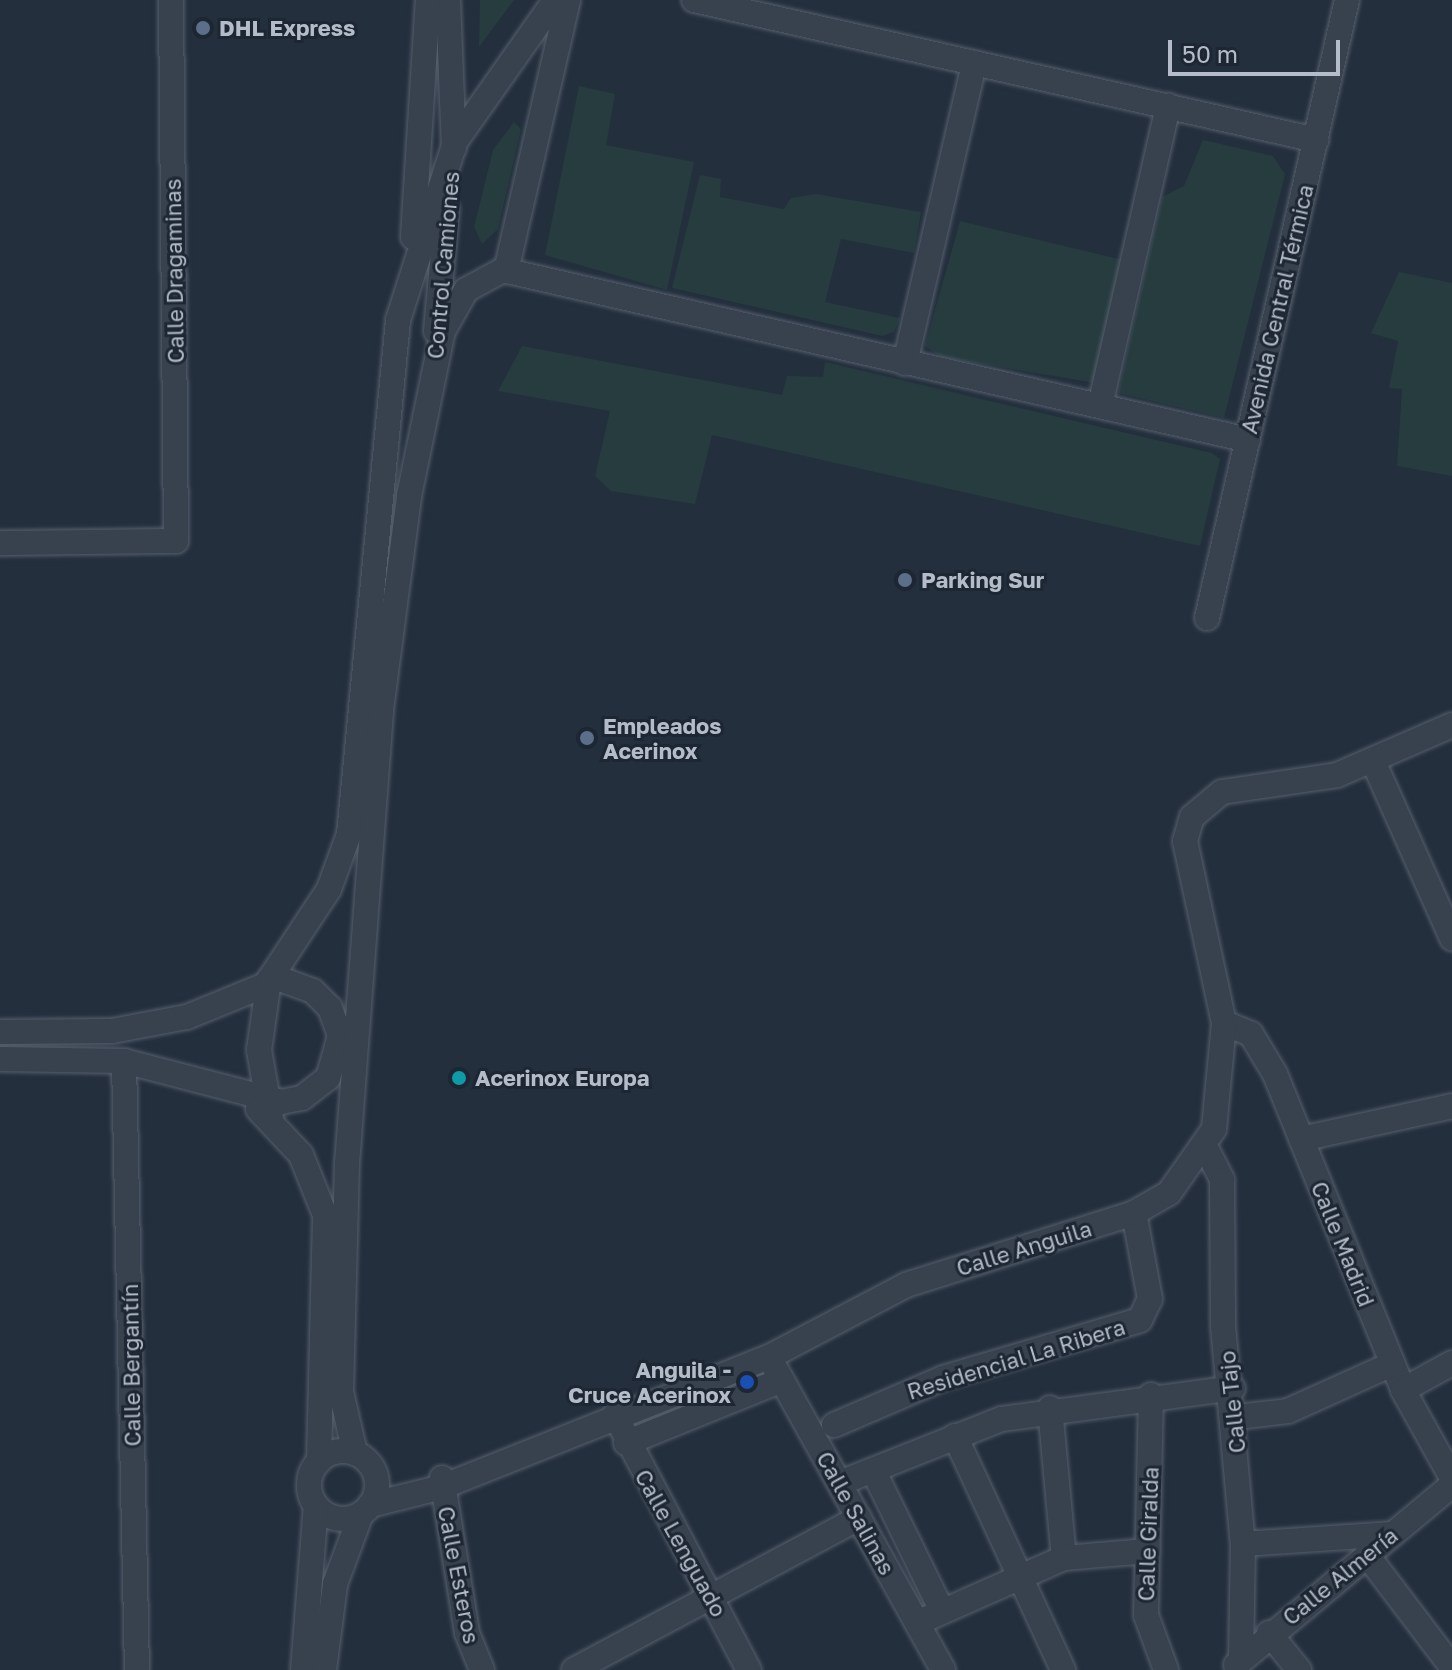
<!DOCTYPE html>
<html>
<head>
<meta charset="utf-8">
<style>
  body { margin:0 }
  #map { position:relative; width:1452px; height:1670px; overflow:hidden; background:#242f3e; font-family:"Golos Text",sans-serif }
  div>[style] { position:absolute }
  .green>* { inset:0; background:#263c3f }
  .roads { filter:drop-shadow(0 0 2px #565f6c) drop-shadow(0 0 2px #565f6c) }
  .minor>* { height:24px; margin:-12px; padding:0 12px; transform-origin:12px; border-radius:12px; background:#38414e }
  .minor>.ring { margin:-12px; padding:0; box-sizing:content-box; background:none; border:24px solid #38414e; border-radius:50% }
  .dots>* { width:22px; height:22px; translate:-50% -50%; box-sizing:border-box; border:4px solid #1d2633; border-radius:50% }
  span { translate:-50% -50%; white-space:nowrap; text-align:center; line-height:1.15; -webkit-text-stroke:6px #1d2633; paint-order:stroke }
  .poi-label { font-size:22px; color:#b4bcc9; font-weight:700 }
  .left { translate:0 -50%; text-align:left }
  .right { translate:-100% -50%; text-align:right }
  .street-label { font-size:22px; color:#b4bcc9 }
  .scale { position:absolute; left:1168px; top:40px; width:172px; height:36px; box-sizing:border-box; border:4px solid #b4bcc9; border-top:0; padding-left:10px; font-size:24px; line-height:28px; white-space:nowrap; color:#b4bcc9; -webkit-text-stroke:6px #1d2633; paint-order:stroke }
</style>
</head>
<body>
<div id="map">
  <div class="green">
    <i style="clip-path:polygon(480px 0,514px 0,479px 47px)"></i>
    <i style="clip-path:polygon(579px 86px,615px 94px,606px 145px,694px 162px,667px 290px,545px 255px)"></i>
    <i style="clip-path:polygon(514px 122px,521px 129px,498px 229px,482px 244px,474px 227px,493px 150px)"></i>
    <i style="clip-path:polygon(1203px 140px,1273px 156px,1285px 174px,1224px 418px,1118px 393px,1162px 197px,1184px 186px)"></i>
    <i style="clip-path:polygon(700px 175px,721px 179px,720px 197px,784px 209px,791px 198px,816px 194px,921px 212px,914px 253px,841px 239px,825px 302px,900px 318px,894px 332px,882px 336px,672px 288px)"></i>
    <i style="clip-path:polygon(960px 221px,1127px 261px,1095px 383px,941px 357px,925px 346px)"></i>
    <i style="clip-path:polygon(1399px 272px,1452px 283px,1452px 476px,1397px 466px,1402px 389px,1389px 388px,1398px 341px,1371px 333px)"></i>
    <i style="clip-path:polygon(522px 346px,782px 395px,787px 376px,823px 377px,825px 362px,1212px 453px,1220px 459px,1200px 546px,712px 435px,695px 504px,611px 491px,595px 476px,610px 411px,498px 391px)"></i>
  </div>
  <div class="roads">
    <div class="minor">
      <i style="left:448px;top:0;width:148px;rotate:87.7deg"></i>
      <i style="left:694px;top:0;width:638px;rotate:12.68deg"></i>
      <i style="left:413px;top:237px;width:237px;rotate:-86.4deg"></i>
      <i style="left:506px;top:271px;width:278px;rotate:-77.1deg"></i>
      <i style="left:436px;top:331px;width:123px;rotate:-84.9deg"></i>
      <i style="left:905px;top:363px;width:308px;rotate:-77deg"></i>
      <i style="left:1100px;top:406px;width:308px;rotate:-77.2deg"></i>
      <i style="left:0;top:543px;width:176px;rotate:-0.7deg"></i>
      <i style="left:176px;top:541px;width:541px;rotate:-90.53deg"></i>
      <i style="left:1207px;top:618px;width:634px;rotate:-77.24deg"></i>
      <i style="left:1374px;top:763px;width:192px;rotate:66deg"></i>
      <i style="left:1224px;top:1023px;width:29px;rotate:22deg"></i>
      <i style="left:1251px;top:1034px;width:47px;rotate:59deg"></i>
      <i style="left:1275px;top:1074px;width:341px;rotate:67.9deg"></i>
      <i style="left:1403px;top:1390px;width:101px;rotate:60.9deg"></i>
      <i style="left:0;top:1032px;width:112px;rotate:-0.5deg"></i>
      <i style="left:112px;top:1031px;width:76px;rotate:-10.6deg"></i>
      <i style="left:187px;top:1017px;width:100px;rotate:-22.2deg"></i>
      <i style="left:280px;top:979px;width:35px;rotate:20deg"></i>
      <i style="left:313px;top:991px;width:24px;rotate:45deg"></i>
      <i style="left:330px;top:1008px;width:37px;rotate:70deg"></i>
      <i style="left:0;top:1059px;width:124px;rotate:0.9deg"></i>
      <i style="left:124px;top:1061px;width:162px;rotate:14.6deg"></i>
      <i style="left:281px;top:1102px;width:21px;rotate:-11deg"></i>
      <i style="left:302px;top:1098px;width:33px;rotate:-38deg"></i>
      <i style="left:328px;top:1078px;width:51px;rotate:-74.1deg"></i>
      <i style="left:124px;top:1061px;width:609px;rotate:88.78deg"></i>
      <i style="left:258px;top:1109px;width:63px;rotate:46.9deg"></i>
      <i style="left:301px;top:1155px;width:65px;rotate:68.2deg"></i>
      <i style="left:325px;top:1215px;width:246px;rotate:91.4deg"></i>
      <i style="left:271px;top:1118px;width:69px;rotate:-100deg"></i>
      <i style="left:259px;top:1050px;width:71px;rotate:-81.9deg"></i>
      <i style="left:269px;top:980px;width:109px;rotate:-56.6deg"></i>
      <i style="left:329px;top:889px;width:59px;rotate:-70deg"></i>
      <i style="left:349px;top:834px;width:516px;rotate:-84.55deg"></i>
      <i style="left:398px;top:320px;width:187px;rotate:-72.2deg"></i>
      <i style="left:455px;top:142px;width:174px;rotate:-54.8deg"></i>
      <i style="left:1301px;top:1139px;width:155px;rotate:-12.3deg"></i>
      <i style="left:1206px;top:1148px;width:36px;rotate:63deg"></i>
      <i style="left:1222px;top:1180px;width:146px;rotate:89.6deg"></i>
      <i style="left:1223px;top:1326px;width:219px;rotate:84.8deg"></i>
      <i style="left:1243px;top:1544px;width:115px;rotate:91deg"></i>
      <i style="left:769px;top:1357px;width:358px;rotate:60.9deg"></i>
      <i style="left:1403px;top:1390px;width:56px;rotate:-28.9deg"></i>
      <i style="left:1151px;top:1395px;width:220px;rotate:91.3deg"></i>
      <i style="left:1146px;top:1615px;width:59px;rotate:70deg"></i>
      <i style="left:1050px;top:1408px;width:151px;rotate:84.7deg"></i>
      <i style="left:615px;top:1415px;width:288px;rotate:62.3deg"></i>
      <i style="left:1237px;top:1417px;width:51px;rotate:-6.7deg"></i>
      <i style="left:1288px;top:1411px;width:114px;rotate:-24.3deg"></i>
      <i style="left:834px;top:1425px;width:119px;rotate:-23.3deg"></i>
      <i style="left:943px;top:1378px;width:205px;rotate:-16.4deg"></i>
      <i style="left:1140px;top:1320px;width:23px;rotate:-65deg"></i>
      <i style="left:1150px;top:1299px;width:87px;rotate:-100.5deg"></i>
      <i style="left:955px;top:1436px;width:258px;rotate:65.2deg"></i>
      <i style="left:626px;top:1443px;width:168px;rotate:-22deg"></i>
      <i class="ring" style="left:309px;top:1451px;width:44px;height:44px"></i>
      <i style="left:355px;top:1453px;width:63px;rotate:-102.9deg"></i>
      <i style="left:341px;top:1392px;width:228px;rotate:-88.5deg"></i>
      <i style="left:347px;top:1164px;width:455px;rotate:-85.7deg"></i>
      <i style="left:381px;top:710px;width:216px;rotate:-82.5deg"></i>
      <i style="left:409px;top:496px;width:168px;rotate:-78.4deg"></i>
      <i style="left:443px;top:331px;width:47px;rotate:-60.7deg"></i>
      <i style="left:466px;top:290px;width:42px;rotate:-28.4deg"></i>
      <i style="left:503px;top:270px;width:764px;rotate:12.85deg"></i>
      <i style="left:873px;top:1470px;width:157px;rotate:63.9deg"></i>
      <i style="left:442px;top:1478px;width:157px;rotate:80.8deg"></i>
      <i style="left:467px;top:1633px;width:40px;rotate:68deg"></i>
      <i style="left:840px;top:1483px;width:174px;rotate:-21.6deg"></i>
      <i style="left:1002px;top:1419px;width:233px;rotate:-7.6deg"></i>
      <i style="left:370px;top:1505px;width:74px;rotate:-14deg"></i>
      <i style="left:442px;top:1487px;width:352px;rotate:-21.7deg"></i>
      <i style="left:769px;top:1357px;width:155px;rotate:-27.7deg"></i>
      <i style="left:906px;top:1285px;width:239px;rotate:-17.5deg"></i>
      <i style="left:1134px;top:1213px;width:40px;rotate:-29.7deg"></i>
      <i style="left:1169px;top:1193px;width:78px;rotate:-54.9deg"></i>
      <i style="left:1214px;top:1129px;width:106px;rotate:-84.6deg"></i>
      <i style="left:1224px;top:1023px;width:186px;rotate:-102.1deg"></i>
      <i style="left:1185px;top:841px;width:25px;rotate:-74deg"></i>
      <i style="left:1192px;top:817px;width:39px;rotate:-40deg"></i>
      <i style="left:1222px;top:792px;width:116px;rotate:-8.4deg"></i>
      <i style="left:1337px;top:775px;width:125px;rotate:-23.5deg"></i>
      <i style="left:1243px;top:1544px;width:150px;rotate:-3.8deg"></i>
      <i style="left:1367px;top:1555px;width:136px;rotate:52.8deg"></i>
      <i style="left:917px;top:1623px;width:161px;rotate:-23.9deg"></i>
      <i style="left:1064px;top:1558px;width:84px;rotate:-4.8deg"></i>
      <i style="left:1269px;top:1633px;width:48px;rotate:51deg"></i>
      <i style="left:1236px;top:1665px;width:281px;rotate:-39.8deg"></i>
      <i style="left:303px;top:1670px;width:165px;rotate:-85.5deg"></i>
      <i style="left:324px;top:1670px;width:87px;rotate:-82.7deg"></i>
      <i style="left:335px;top:1584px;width:75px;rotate:-69.6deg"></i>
      <i style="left:574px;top:1670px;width:323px;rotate:-28.1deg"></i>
    </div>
  </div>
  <div class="dots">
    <i style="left:203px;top:28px;background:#5c6f8a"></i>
    <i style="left:905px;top:580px;background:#5c6f8a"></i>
    <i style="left:587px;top:738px;background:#5c6f8a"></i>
    <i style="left:459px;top:1078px;background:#0f9aa8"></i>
    <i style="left:747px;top:1382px;background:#1a4fb4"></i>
  </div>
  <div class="poi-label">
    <span class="left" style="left:219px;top:28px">DHL Express</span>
    <span class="left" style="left:921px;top:580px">Parking Sur</span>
    <span class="left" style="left:603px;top:738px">Empleados<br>Acerinox</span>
    <span class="left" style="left:475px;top:1078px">Acerinox Europa</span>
    <span class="right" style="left:731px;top:1382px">Anguila -<br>Cruce Acerinox</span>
  </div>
  <div class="street-label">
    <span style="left:443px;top:265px;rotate:-85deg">Control Camiones</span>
    <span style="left:174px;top:271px;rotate:-91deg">Calle Dragaminas</span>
    <span style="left:1277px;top:309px;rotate:-77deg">Avenida Central Térmica</span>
    <span style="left:1343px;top:1244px;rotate:68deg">Calle Madrid</span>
    <span style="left:1024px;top:1248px;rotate:-17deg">Calle Anguila</span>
    <span style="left:1016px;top:1359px;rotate:-17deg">Residencial La Ribera</span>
    <span style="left:131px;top:1365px;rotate:-91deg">Calle Bergantín</span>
    <span style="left:1232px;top:1402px;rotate:-96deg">Calle Tajo</span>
    <span style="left:856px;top:1513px;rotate:61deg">Calle Salinas</span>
    <span style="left:1148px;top:1534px;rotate:-88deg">Calle Giralda</span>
    <span style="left:681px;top:1543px;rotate:61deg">Calle Lenguado</span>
    <span style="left:459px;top:1575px;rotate:79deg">Calle Esteros</span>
    <span style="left:1340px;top:1576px;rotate:-39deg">Calle Almería</span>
  </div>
  <div class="scale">50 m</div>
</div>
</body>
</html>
